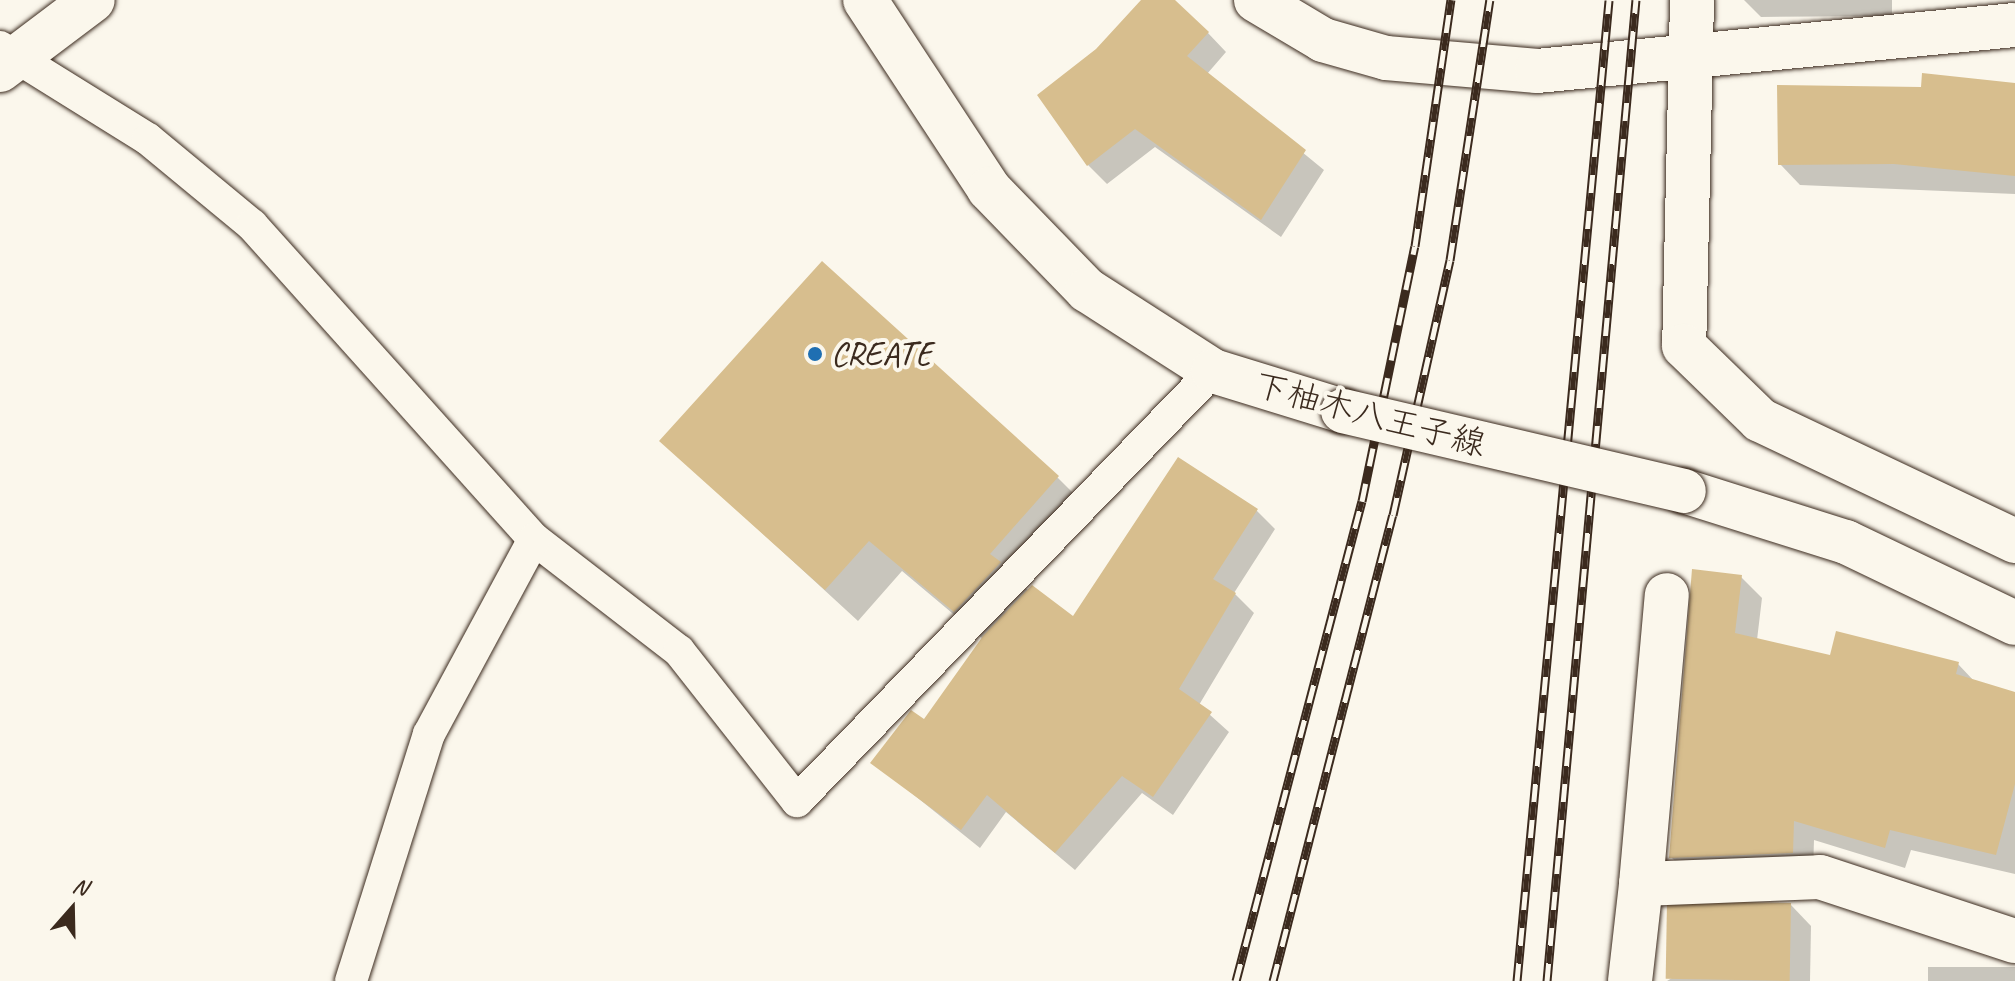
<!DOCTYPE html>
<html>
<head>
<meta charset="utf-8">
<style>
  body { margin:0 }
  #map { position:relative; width:2015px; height:981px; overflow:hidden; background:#fbf7ec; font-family:Caveat,"Klee One",sans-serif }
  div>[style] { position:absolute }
  .shadow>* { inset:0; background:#0003; transform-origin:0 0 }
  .building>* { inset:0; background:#d7be8e; transform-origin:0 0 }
  .roads { filter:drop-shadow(0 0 2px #3b2a1e) drop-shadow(0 0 2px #3b2a1e) }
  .lane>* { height:32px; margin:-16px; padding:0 16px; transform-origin:16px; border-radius:16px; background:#fbf7ec }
  .street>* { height:44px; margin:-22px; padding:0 22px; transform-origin:22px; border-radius:22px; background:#fbf7ec }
  .secondary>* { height:44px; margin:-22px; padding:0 22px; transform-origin:22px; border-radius:22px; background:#fbf7ec }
  .rail>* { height:9px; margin-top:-4.5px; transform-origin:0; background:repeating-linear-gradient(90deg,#fbf7ec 0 18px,#3b2a1e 0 36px); box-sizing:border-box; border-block:2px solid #3b2a1e }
  .bridges { filter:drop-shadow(0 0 2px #3b2a1e) drop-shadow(0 0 2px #3b2a1e) }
  .secondary-bridge>* { height:44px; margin:-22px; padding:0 22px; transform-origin:22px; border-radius:22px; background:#fbf7ec }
  .dots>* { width:22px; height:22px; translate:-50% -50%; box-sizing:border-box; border:4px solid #fbf7ec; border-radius:50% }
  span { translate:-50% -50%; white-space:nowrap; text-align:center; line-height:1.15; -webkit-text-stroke:8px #fbf7ec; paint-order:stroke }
  .poi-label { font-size:34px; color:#3b2a1e }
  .left { translate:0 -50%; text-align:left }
  .street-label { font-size:34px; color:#3b2a1e }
  .north { position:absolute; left:32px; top:869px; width:80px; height:80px; -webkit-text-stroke:6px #fbf7ec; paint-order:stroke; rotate:20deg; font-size:22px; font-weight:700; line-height:32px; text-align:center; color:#3b2a1e }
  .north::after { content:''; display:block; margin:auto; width:28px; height:36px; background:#3b2a1e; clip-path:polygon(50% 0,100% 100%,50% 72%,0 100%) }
</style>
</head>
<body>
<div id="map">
  <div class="shadow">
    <i style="clip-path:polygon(1144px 0,1172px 0,1208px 33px,1226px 52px,1207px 74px,1324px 170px,1281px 237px,1155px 147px,1107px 184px,1088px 165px,1098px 50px)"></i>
    <i style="clip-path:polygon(1744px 0,1892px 0,1892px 16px,1761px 17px)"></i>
    <i style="clip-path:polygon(2015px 85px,2015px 194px,1800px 185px,1780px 164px,1923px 89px)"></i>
    <i style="clip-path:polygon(662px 441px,1057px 477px,1089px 509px,1022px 586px,1074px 619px,1256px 510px,1275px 529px,1234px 593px,1254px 613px,1199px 705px,1229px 732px,1173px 815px,1142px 793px,1075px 870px,1006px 812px,980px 848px,873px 762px,924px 722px,983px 639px,902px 571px,858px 621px)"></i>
    <i style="clip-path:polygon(1741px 577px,1762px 598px,1757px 640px,1831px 657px,1958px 664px,1975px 682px,2015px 693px,2015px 874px,1911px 850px,1905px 868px,1814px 840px,1813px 873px,1692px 878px,1671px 857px)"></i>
    <i style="clip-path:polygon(1791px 905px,1811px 926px,1810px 981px,1667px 981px)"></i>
    <i style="left:2015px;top:967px;width:14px;height:87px;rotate:90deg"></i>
  </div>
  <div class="building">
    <i style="clip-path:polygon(1141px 0,1175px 0,1209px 32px,1187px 56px,1306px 150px,1261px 220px,1135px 129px,1087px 166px,1037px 95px,1096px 49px)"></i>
    <i style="clip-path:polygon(1922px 73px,2015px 83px,2015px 176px,1894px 164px,1778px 165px,1777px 85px,1921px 87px)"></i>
    <i style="clip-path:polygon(822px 261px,1059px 476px,990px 554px,1001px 562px,954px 612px,869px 541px,825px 590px,659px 441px)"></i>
    <i style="clip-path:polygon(1178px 457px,1258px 509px,1213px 579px,1236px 593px,1179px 689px,1212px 712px,1153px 797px,1122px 776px,1055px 853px,987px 795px,961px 830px,870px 763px,911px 710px,924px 719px,983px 636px,1032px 585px,1073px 616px)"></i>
    <i style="clip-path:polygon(1692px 569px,1742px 575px,1735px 633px,1830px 655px,1836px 631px,1959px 662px,1956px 674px,2015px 692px,2015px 784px,1996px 855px,1890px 830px,1885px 848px,1794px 821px,1793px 853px,1669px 858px)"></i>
    <i style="left:1791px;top:903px;width:78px;height:124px;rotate:91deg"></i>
  </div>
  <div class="roads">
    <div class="lane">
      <i style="left:0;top:47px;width:174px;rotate:31.9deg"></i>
      <i style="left:148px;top:139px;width:135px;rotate:39.6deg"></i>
      <i style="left:252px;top:225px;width:422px;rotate:48.1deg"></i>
      <i style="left:534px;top:539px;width:183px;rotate:37.7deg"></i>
      <i style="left:679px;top:651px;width:191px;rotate:51.8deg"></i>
      <i style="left:797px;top:801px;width:598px;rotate:-45.95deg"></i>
      <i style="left:351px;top:981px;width:259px;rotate:-72.5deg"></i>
      <i style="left:429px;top:734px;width:221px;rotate:-61.7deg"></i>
    </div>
    <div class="street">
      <i style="left:1256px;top:0;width:78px;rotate:30.8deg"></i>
      <i style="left:1323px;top:40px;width:66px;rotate:15.9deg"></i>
      <i style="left:1386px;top:58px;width:152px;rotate:4.9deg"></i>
      <i style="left:1537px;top:71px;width:480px;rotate:-5.5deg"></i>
      <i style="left:1692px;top:0;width:346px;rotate:91.3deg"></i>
      <i style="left:1684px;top:346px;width:106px;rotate:44.2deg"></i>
      <i style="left:1760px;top:420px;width:282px;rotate:25.4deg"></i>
      <i style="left:0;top:70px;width:116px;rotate:-37deg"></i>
      <i style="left:1641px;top:884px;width:290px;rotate:-84.9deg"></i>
      <i style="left:1630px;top:981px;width:98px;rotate:-83.5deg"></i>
      <i style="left:1641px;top:884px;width:179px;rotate:-2.2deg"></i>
      <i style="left:1820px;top:877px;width:205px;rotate:18.2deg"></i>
    </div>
    <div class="secondary">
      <i style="left:865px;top:0;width:226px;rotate:56.7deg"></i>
      <i style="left:989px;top:189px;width:141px;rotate:45.9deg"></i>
      <i style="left:1087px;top:290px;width:150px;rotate:32.7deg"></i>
      <i style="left:1213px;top:371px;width:136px;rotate:17.1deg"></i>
      <i style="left:1684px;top:491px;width:170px;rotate:17.5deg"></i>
      <i style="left:1846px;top:542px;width:187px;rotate:25.6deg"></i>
    </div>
  </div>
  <div class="rail">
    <i style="left:1236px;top:981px;width:496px;rotate:-75.3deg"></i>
    <i style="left:1362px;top:501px;width:260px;rotate:-78.3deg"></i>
    <i style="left:1415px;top:246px;width:249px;rotate:-81.7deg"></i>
    <i style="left:1273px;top:981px;width:481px;rotate:-75.6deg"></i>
    <i style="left:1393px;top:515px;width:261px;rotate:-77.4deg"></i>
    <i style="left:1450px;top:260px;width:263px;rotate:-81.3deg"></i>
    <i style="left:1517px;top:981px;width:985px;rotate:-84.64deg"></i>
    <i style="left:1547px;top:981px;width:985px;rotate:-84.82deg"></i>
  </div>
  <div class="bridges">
    <div class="secondary-bridge">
      <i style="left:1343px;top:411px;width:350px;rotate:13.2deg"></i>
    </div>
  </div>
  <div class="dots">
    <i style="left:815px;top:354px;background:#1f6fb2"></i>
  </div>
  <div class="poi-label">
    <span class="left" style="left:831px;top:354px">CREATE</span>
  </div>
  <div class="street-label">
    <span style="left:1370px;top:414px;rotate:15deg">下柚木八王子線</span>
  </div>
  <div class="north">N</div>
</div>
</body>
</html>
